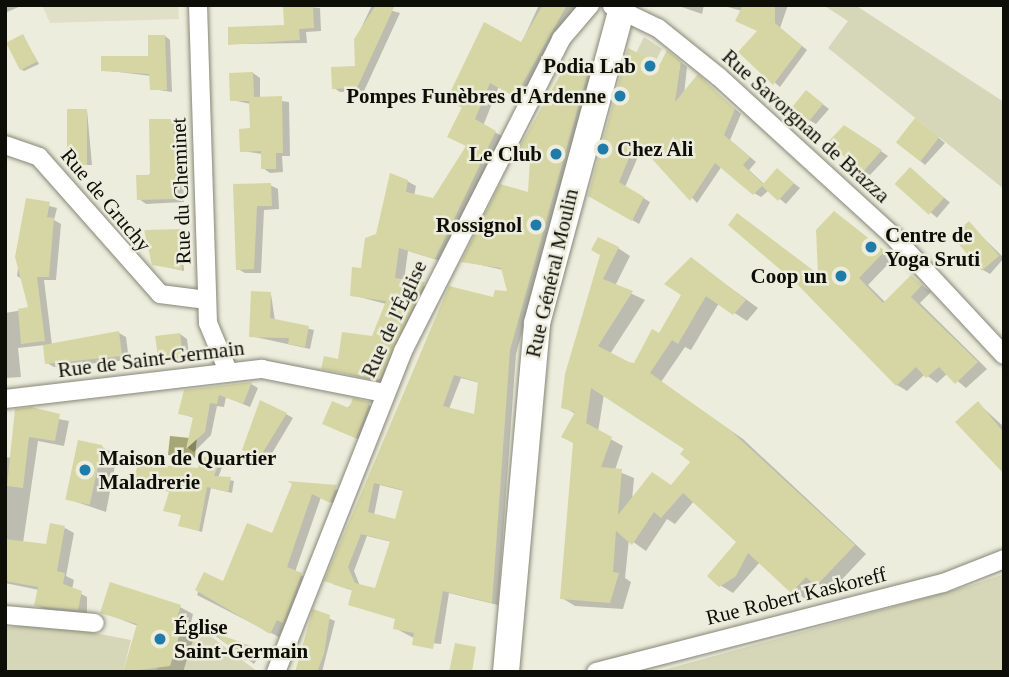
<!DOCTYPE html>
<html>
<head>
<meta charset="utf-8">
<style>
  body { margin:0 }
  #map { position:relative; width:1009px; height:677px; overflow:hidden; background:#eceddc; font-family:Georgia,serif }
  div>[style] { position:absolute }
  .built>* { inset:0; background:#e0e0c8 }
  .green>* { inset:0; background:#d6d7b8 }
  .water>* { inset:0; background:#a6a676; transform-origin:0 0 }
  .shadow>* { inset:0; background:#0003; transform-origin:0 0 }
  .building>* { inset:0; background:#d6d6a4; transform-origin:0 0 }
  .roads { filter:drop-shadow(0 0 2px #878778) drop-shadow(0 0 2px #878778) }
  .street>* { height:18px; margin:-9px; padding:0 9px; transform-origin:9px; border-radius:9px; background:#fff }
  .secondary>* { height:26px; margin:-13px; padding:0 13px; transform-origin:13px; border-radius:13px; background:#fff }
  .dots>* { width:19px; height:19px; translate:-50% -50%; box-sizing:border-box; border:4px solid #eceddc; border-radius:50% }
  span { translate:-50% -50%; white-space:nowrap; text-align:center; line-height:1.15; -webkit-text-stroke:5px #eceddc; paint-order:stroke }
  .poi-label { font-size:21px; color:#0e0e09; font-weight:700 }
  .right { translate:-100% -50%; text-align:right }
  .left { translate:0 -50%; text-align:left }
  .street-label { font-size:21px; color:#0e0e09 }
  .frame { position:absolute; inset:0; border:7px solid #0e0e09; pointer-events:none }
</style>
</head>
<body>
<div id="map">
  <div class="built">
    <i style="clip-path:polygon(42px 5px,178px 5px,179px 19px,50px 23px)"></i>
  </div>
  <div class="green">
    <i style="clip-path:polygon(823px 5px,855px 5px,1004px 102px,1004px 189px,828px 48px,848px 21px)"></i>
    <i style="clip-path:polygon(644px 37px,662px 49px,655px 62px,636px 53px)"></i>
    <i style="clip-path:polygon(1004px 574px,1004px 672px,656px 672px,969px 586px)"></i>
    <i style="clip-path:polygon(176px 610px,258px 672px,156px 672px,159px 664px,170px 666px,174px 654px,183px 622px,169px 616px)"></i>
    <i style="clip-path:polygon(43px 623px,131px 640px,123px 672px,5px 672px,5px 628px)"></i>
  </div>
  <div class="water">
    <i style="left:170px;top:436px;width:27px;height:19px;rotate:6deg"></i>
  </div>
  <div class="shadow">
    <i style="clip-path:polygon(5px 5px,23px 5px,5px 13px)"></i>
    <i style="clip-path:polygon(284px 5px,320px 8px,321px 31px,306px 32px,307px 43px,230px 44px,285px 27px)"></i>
    <i style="clip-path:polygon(372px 5px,400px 13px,364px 91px,340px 92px,334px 88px,357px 68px,356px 39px)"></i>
    <i style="clip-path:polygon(539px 5px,579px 5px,525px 101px,499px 86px,483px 126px,504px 137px,444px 262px,408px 251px,404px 281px,433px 288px,388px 384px,323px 368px,373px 338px,386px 304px,352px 295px,378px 235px,407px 181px,416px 186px,414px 196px,433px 200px,468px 146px,464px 108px,457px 105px,521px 44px)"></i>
    <i style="clip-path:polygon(676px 5px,704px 5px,702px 14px)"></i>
    <i style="clip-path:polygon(721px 5px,788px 5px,780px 28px,807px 50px,780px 87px,740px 52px,759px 31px,742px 11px)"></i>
    <i style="clip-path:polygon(23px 36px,39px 64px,24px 71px,21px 69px)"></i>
    <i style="clip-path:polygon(165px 36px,170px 40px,172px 92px,152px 89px,151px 76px,103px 70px,150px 58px)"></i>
    <i style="clip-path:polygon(675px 57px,687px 67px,684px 95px,698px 77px,741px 114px,730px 140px,756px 162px,749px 170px,765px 185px,778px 171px,800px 188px,786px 204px,769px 190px,761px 197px,754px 193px,722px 166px,697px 203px,643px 145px,625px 187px,650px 202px,639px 224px,590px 195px,661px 66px)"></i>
    <i style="clip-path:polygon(evenodd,571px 58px,595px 70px,516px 354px,498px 605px,449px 593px,441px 644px,421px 642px,395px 628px,397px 619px,350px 604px,354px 591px,333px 584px,451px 288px,495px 299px,509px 293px,503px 270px,464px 261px,529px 194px,571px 58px,461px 378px,480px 383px,475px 416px,449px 409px,461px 378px,571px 58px,380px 485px,404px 491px,397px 522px,374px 515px,380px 485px,571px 58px,367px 536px,392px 542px,376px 591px,360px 586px,354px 571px,367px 536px)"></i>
    <i style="clip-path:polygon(253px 73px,260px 78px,260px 98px,289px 102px,290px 156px,282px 156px,283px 172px,270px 173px,263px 168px,262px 154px,242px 151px,252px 130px,251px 104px,232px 100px)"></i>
    <i style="clip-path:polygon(807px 92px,829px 109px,816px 124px,809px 120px)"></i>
    <i style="clip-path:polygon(87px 110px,92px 165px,75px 165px,72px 164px)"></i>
    <i style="clip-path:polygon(172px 121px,180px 125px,184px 202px,146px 204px,139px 199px)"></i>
    <i style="clip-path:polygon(923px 125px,945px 143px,925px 165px,897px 141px)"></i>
    <i style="clip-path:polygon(852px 131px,888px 156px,870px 175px,863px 171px)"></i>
    <i style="left:910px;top:169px;width:52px;height:20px;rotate:40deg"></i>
    <i style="clip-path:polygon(270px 185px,278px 189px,279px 209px,264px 210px,261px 273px,245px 273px,238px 269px,235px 186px)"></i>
    <i style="clip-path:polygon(27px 200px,57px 208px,54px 220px,61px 224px,56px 280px,44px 280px,52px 345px,119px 333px,126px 337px,129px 360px,54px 367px,47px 363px,45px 345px,18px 348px,21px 377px,5px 378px,5px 313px,29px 309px,24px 280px,17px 276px)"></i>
    <i style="clip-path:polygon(834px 213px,894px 258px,868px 285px,886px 303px,911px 277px,931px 292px,920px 303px,987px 369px,966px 388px,948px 373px,937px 383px,925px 374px,907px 391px,897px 385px,747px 221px,820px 276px)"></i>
    <i style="clip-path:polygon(969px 224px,1004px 258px,990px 274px,983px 270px)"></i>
    <i style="clip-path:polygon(180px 231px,184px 271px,154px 264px)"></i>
    <i style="clip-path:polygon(evenodd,618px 248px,630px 256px,615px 286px,645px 300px,610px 354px,628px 364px,635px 365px,660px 335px,683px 294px,691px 259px,758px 308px,747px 321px,719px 303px,691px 350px,685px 347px,661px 382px,743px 439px,866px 554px,830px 592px,818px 585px,805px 599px,760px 562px,733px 593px,720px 585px,738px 541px,694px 501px,675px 524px,667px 519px,646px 551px,629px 539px,625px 578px,631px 582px,623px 609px,575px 606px,562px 598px,576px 414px,563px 407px,602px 255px,618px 248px,604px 394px,687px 448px,693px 462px,673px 486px,632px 500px,634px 478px,615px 470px,623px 446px,598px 432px,604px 394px)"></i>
    <i style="clip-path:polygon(271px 294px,275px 321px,314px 330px,310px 349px,251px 336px)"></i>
    <i style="clip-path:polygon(180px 334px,187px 339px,190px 362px,159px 360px)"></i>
    <i style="clip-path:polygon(251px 384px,258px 388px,250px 407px,226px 397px,224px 407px,217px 406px,211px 435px,194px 452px,188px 448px,194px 418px,180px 413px,185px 391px)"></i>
    <i style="clip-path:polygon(354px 400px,377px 408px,363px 441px,332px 428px)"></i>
    <i style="clip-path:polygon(978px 403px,1004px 427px,1004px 471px)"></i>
    <i style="clip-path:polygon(16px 411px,69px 421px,64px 446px,38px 441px,23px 543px,47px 546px,65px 528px,74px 533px,66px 576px,74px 580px,72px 589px,87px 597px,87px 614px,46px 610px,36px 605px,39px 590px,5px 583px,5px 457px,12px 458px)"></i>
    <i style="clip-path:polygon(286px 414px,293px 418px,268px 460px,252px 453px)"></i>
    <i style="clip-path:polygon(102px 447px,117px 455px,106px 512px,68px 499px)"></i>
    <i style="clip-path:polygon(200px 458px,224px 462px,218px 478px,234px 481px,232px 493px,211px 488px,202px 532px,180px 525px,182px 515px,165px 510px,199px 470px)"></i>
    <i style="clip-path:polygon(294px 484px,344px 491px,338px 506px,321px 497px,295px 572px,310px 580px,292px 626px,285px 624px,279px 637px,197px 595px,205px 574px,224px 583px,273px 535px)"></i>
    <i style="clip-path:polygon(180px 607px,193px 614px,190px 627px,196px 631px,183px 672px,124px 672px,138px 626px,102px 612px)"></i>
    <i style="clip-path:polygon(314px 612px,335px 621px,322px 672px,297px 672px)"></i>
    <i style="clip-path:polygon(213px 634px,254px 649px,261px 653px,254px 664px)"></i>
  </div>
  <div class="building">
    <i style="clip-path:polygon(283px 5px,313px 5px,314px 28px,299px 29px,300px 40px,228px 45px,228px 27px,284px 25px)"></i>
    <i style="clip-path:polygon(376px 5px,395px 5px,357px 88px,332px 89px,331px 67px,355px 66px,354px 39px)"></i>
    <i style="clip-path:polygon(543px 5px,567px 5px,515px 97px,490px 83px,475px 119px,496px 131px,435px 259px,399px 248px,395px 278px,425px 282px,379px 380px,321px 369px,324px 356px,338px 359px,342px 332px,372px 336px,386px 301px,350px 296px,352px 267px,361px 268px,365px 238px,376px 234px,390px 173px,408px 180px,406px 192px,433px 198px,466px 146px,447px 137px,462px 107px,446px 101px,484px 22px,521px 42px)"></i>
    <i style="clip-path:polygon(743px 5px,775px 5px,775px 23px,802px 46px,773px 85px,738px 52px,757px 31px,735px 21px)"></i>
    <i style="left:23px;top:34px;width:31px;height:19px;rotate:63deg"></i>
    <i style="clip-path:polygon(148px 35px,165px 35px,167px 90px,150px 90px,149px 74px,101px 71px,101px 56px,148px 56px)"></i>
    <i style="clip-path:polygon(628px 48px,660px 64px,667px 50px,681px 61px,675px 102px,698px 74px,703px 79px,735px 109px,724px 135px,750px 157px,743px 165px,763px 184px,777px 168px,794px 183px,778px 201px,762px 186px,753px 195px,715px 163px,690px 201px,636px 141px,619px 182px,644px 197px,632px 221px,588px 196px)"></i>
    <i style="clip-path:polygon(evenodd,571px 56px,590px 65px,510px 350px,492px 603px,443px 591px,433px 649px,412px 645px,414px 633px,393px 629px,395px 619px,348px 605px,352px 590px,324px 581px,449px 286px,493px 297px,495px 290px,507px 291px,501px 268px,461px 262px,500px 184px,528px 192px,530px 158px,516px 153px,571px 56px,454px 375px,478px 382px,474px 414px,443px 406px,454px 375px,571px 56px,374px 483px,403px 490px,395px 519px,368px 512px,374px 483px,571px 56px,361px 534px,390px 541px,375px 588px,355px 583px,348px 567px,361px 534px)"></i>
    <i style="clip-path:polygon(253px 72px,254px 97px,282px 96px,283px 153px,276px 153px,276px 169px,261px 169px,261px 151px,240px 152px,239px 129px,250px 128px,249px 101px,230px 101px,229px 73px)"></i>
    <i style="left:806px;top:90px;width:22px;height:22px;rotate:39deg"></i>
    <i style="left:67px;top:109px;width:20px;height:56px"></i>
    <i style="left:915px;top:118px;width:31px;height:31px;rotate:38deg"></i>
    <i style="clip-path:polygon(149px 119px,173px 119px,177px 199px,137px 200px,136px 175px,150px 175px)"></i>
    <i style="clip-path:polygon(844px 125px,882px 150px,862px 173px,828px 142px)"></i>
    <i style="left:910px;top:167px;width:46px;height:23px;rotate:42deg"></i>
    <i style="clip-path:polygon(271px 183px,272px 206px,257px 206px,254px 269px,236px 270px,233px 184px)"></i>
    <i style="clip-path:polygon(26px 198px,50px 202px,47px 217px,54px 218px,49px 277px,37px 277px,45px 341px,21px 344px,18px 309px,28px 307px,15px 257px)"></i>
    <i style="clip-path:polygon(834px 211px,885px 251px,859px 278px,883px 303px,911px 275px,922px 285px,911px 297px,978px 362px,955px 384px,939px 367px,926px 378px,916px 367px,896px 386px,796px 283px,728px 225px,737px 213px,818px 274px,816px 230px)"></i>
    <i style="left:969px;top:221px;width:46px;height:23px;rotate:49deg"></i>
    <i style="clip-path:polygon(180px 229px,182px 270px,152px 265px,144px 230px)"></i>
    <i style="clip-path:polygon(evenodd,598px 237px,619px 247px,603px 279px,633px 291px,598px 346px,629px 362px,634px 363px,652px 329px,659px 333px,681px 295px,664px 284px,691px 257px,746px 300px,733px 315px,706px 296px,678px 344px,672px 340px,650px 373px,730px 430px,855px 545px,816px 586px,806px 577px,791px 593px,748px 553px,736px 576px,719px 587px,707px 576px,736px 542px,683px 493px,661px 518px,654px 512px,632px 545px,616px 531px,613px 572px,619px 573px,610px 603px,560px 599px,573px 443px,561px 437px,575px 412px,561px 408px,565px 374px,600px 255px,591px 250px,598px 237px,591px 388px,684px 449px,680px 454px,690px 462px,671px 485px,652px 472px,618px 515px,622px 469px,601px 467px,612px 437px,586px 423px,591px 388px)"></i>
    <i style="clip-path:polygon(251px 291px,271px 292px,270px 318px,309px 326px,305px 347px,288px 344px,289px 338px,249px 337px)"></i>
    <i style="clip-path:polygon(119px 331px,122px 356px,45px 364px,43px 345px)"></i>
    <i style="left:180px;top:333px;width:25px;height:25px;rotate:83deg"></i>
    <i style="clip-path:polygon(252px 382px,243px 404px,219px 395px,217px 404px,210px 403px,205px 432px,186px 449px,193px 417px,178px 414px,184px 390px)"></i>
    <i style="clip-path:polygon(353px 398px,370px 402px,356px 438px,322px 424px,332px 401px,349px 408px)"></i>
    <i style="clip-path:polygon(260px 400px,287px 413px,260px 457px,242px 450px)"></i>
    <i style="clip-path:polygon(978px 401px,1004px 433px,1004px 474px,955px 422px)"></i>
    <i style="clip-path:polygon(31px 407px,60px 414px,55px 441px,29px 437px,23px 488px,7px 486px,15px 409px)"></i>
    <i style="left:78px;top:440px;width:25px;height:61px;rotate:12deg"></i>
    <i style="clip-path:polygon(199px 456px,221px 458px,214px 476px,231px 477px,228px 492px,207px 487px,199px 531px,178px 526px,181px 515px,163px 511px,169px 492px,133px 483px,138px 463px,198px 468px)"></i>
    <i style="clip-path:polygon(287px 481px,337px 485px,330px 503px,312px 494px,287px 567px,302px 573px,283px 623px,277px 620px,270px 634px,195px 590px,204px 572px,223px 581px,247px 523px,272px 533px,292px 484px)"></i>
    <i style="clip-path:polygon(50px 523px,65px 526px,57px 571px,65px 573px,63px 584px,82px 591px,78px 610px,34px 606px,38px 587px,5px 581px,5px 539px,46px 544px)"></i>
    <i style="clip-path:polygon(110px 582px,181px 605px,177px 619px,183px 622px,170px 666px,123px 672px,137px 624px,100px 613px)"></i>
    <i style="clip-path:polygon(313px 609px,330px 615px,324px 654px,317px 672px,295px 672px)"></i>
    <i style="clip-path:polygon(213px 632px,254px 647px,246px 661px)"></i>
    <i style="clip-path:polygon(455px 643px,476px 647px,472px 672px,449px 672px)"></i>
  </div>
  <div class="roads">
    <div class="street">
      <i style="left:198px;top:5px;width:318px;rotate:88.2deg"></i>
      <i style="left:208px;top:323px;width:52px;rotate:67.4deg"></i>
      <i style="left:612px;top:6px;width:51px;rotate:25.6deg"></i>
      <i style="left:658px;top:28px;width:78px;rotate:38.8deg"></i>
      <i style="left:719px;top:77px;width:234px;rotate:42.4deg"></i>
      <i style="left:892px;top:235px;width:164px;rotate:47deg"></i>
      <i style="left:5px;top:145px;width:36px;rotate:19deg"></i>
      <i style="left:39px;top:157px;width:183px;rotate:48.5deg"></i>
      <i style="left:160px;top:294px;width:47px;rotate:7.3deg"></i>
      <i style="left:5px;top:399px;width:259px;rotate:-6.7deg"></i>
      <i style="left:262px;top:369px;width:124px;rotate:11.1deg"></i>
      <i style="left:5px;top:615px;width:90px;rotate:5.1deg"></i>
      <i style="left:276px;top:672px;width:345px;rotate:-68.4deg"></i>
      <i style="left:403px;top:351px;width:350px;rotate:-63.1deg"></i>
      <i style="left:561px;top:39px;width:45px;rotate:-49.5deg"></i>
      <i style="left:596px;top:672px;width:358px;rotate:-14.4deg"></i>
      <i style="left:943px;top:583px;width:66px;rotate:-21.5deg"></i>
    </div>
    <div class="secondary">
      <i style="left:506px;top:672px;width:350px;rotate:-84.9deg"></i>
      <i style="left:537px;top:323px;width:329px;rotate:-74.9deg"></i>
    </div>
  </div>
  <div class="dots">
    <i style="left:650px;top:66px;background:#1f7ba9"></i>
    <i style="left:620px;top:96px;background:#1f7ba9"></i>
    <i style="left:603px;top:149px;background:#1f7ba9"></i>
    <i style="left:556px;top:154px;background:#1f7ba9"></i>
    <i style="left:536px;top:225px;background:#1f7ba9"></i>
    <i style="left:871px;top:247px;background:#1f7ba9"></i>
    <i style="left:841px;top:276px;background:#1f7ba9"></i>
    <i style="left:85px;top:470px;background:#1f7ba9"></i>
    <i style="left:160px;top:639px;background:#1f7ba9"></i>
  </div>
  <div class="poi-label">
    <span class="right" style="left:636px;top:66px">Podia Lab</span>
    <span class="right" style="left:606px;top:96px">Pompes Funèbres d'Ardenne</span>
    <span class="left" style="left:617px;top:149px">Chez Ali</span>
    <span class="right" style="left:542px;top:154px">Le Club</span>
    <span class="right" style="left:522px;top:225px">Rossignol</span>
    <span class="left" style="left:885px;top:247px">Centre de<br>Yoga Sruti</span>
    <span class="right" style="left:827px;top:276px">Coop un</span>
    <span class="left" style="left:99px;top:470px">Maison de Quartier<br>Maladrerie</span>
    <span class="left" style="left:174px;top:639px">Église<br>Saint-Germain</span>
  </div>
  <div class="street-label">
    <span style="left:806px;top:126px;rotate:42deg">Rue Savorgnan de Brazza</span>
    <span style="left:181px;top:191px;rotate:-92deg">Rue du Cheminet</span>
    <span style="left:106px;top:200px;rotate:50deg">Rue de Gruchy</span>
    <span style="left:552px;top:273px;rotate:-77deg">Rue Général Moulin</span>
    <span style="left:394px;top:319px;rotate:-65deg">Rue de l'Église</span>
    <span style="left:151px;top:359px;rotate:-7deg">Rue de Saint-Germain</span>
    <span style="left:796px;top:596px;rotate:-14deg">Rue Robert Kaskoreff</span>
  </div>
  <div class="frame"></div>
</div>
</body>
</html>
